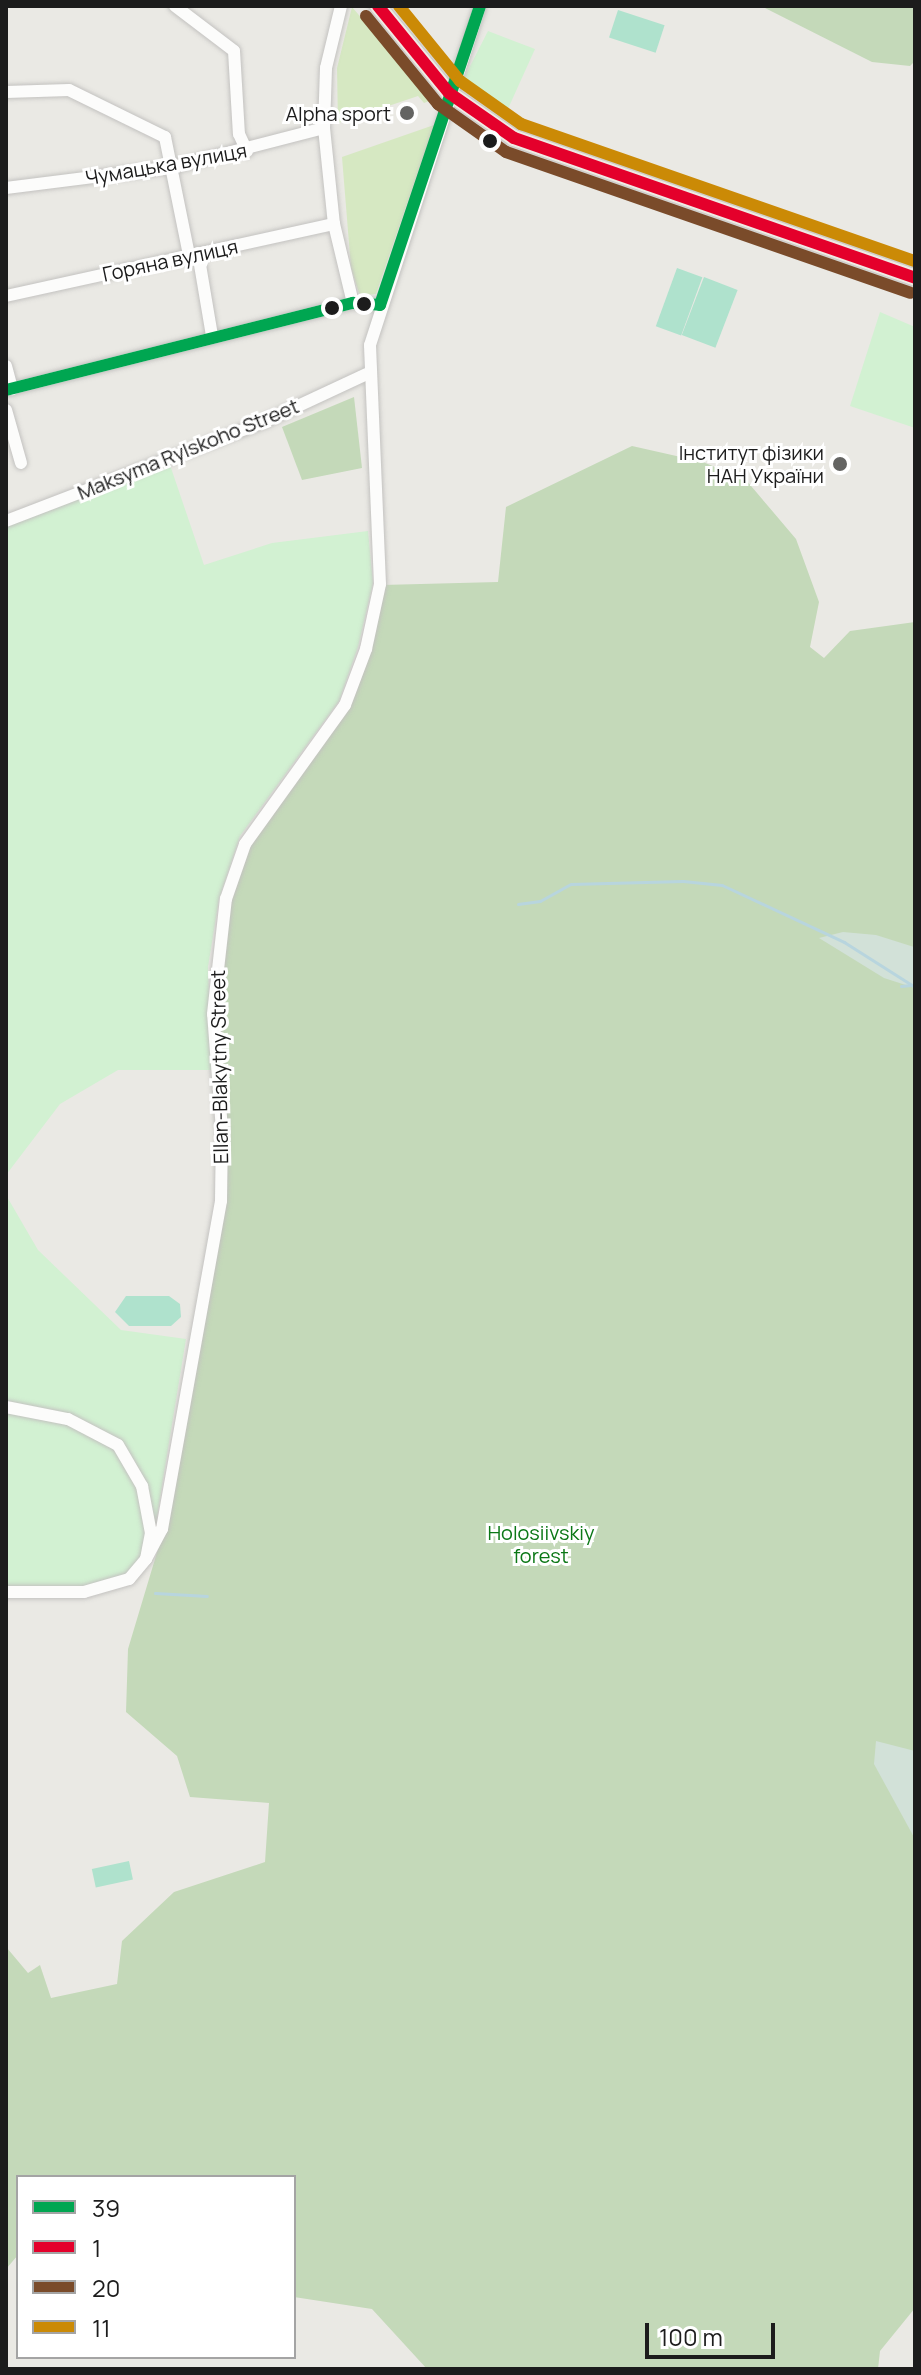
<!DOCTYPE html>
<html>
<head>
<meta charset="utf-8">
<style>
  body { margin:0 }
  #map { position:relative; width:921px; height:2375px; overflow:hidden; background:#eae9e4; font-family:Manrope,sans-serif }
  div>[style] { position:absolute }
  .grass>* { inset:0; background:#d6e8c2 }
  .forest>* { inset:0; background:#c4d9b9 }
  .wetland>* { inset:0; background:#d2e1d8 }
  .park>* { inset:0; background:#d2f1d2 }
  .pitch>* { inset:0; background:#afe2cd; transform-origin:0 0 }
  .stream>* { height:3px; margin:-1.5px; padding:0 1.5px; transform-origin:1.5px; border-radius:1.5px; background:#b8d5de }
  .roads { filter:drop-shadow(0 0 2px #c3c2c0) drop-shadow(0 0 2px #c3c2c0) }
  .minor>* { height:12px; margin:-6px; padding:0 6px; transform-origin:6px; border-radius:6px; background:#fcfcfb }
  .major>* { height:16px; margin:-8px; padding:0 8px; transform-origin:8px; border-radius:8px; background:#efebe3 }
  .bus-1>* { height:12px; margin:-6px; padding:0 6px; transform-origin:6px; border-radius:6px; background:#00a651 }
  .bus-2>* { height:12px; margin:-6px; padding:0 6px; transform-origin:6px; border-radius:6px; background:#e4002b }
  .bus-3>* { height:12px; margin:-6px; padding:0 6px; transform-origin:6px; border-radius:6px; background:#7a4b2a }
  .bus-4>* { height:12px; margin:-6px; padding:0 6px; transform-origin:6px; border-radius:6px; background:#cb8a06 }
  .dots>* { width:22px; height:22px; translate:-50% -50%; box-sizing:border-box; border:4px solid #fff; border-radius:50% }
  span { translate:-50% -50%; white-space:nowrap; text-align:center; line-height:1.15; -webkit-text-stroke:6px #fff; paint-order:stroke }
  .poi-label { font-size:20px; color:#1c1c1c }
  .right { translate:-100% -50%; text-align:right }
  .street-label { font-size:20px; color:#1c1c1c }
  .park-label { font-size:20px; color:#0c7817 }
  .frame { position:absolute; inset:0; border:8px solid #1c1c1c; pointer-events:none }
  .legend { position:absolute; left:16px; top:2175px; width:280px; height:184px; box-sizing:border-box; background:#fff; border:2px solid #a4a4a4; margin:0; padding:10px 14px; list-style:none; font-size:24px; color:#1c1c1c }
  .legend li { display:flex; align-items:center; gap:16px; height:40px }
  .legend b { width:40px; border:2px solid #a4a4a4 }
  .scale { position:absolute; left:645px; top:2323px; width:130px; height:36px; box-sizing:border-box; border:4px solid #1c1c1c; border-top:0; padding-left:10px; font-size:24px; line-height:28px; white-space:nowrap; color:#1c1c1c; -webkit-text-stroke:6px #fff; paint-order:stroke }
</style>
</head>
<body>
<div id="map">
  <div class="grass">
    <i style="clip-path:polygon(352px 7px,432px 100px,424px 103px,418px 96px,338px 123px,337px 68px)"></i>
    <i style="clip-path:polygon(434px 125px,376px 294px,360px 296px,351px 268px,342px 157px)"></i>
  </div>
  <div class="forest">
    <i style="clip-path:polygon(761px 6px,915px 6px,915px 61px,910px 66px,872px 62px)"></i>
    <i style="clip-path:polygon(354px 397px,362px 468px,302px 480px,282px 427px)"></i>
    <i style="clip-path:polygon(632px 446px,703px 462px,746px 480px,796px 539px,819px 602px,810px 647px,824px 658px,850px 631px,915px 622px,915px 2308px,880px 2351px,878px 2369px,427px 2369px,372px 2309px,294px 2297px,294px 2177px,18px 2177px,18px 2255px,6px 2269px,7px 1948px,28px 1973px,40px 1965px,51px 1998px,117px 1984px,122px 1941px,174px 1892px,265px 1862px,269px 1803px,190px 1797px,177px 1756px,126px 1712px,128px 1649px,164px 1529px,224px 1201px,216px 1014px,230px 900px,248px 845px,348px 706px,382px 585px,498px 582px,506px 507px)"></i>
  </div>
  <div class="wetland">
    <i style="clip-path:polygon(843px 932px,876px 935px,914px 947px,915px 988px,884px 978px,819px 938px)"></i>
    <i style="clip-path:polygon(876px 1741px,915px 1751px,915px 1839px,874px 1764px)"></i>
  </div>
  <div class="park">
    <i style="clip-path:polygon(488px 31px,535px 49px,507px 111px,476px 94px,464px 78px)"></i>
    <i style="clip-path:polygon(880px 312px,915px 327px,915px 428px,850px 406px)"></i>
    <i style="clip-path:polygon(169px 462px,204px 565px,272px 543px,368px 531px,373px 583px,358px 647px,339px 701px,240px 836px,219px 899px,208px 967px,212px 1070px,118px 1070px,60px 1104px,6px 1175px,6px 524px)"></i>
    <i style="clip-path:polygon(6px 1195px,38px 1250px,121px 1330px,186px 1339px,153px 1541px,127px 1576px,84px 1588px,6px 1588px)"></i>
  </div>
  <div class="pitch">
    <i style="left:618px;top:10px;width:49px;height:29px;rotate:18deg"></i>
    <i style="left:677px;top:268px;width:27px;height:62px;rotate:20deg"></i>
    <i style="left:704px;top:277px;width:36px;height:62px;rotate:21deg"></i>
    <i style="clip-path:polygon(126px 1296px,169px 1296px,180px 1304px,181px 1317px,171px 1326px,129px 1326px,115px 1312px)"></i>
    <i style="left:129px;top:1861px;width:19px;height:38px;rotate:78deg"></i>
  </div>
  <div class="stream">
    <i style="left:518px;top:904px;width:22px;rotate:-8deg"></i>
    <i style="left:540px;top:901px;width:35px;rotate:-29deg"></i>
    <i style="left:571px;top:884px;width:112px;rotate:-1.5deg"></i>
    <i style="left:683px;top:881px;width:39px;rotate:6deg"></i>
    <i style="left:722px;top:885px;width:135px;rotate:25deg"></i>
    <i style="left:844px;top:942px;width:84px;rotate:32.4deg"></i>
    <i style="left:901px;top:986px;width:10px;rotate:-6deg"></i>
    <i style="left:155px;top:1593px;width:52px;rotate:3.3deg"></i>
  </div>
  <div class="roads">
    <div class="minor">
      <i style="left:175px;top:6px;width:74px;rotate:37.3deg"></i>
      <i style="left:234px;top:51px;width:83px;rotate:86.6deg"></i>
      <i style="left:239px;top:134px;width:19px;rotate:65deg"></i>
      <i style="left:341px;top:6px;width:64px;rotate:103.6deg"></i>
      <i style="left:326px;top:68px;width:60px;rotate:91.9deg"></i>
      <i style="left:324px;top:128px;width:97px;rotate:84.1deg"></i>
      <i style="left:334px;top:224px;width:81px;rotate:76.5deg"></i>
      <i style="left:6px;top:92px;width:63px;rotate:-1.8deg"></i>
      <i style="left:69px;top:90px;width:107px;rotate:26.1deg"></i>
      <i style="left:165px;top:137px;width:120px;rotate:78.5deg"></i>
      <i style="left:6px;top:188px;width:168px;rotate:-7.2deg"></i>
      <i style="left:173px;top:167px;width:156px;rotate:-14.5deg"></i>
      <i style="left:198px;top:253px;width:84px;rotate:80.4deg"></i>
      <i style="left:6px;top:296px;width:336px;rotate:-12.4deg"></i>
      <i style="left:6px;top:366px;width:24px;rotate:75deg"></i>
      <i style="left:6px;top:390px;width:358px;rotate:-14.1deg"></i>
      <i style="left:353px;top:303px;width:27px;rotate:4deg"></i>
      <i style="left:6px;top:410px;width:55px;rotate:74.2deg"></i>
      <i style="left:6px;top:521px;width:279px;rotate:-21deg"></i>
      <i style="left:266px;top:421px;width:111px;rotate:-25deg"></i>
      <i style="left:6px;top:1407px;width:63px;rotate:11deg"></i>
      <i style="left:68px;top:1419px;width:56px;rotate:27.5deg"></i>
      <i style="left:118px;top:1445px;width:48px;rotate:59.7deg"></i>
      <i style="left:142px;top:1486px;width:48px;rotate:79.2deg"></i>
      <i style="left:151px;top:1533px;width:26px;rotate:101deg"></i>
      <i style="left:146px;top:1559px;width:26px;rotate:130deg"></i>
      <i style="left:129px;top:1579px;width:47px;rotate:163.9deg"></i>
      <i style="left:84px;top:1592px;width:78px;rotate:180deg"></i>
      <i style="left:146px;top:1559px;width:34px;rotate:-62deg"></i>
      <i style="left:162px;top:1529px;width:333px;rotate:-79.8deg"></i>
      <i style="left:221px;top:1201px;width:71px;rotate:-89.2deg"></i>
      <i style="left:222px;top:1130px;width:116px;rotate:-94.4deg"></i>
      <i style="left:213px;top:1014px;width:116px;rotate:-83.6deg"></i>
      <i style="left:226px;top:899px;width:58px;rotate:-70.9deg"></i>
      <i style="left:245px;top:844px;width:171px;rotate:-54.3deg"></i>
      <i style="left:345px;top:705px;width:60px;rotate:-69.4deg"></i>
      <i style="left:366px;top:649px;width:66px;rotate:-77.8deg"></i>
      <i style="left:380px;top:584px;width:239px;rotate:-92.4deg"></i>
      <i style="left:370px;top:345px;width:356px;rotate:-72deg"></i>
    </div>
    <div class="major">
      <i style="left:378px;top:6px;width:112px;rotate:50.8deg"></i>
      <i style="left:449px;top:93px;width:79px;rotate:34.7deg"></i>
      <i style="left:514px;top:138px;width:425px;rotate:19.2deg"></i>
    </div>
  </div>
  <div class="bus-1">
    <i style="left:380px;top:305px;width:315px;rotate:-71.5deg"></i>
    <i style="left:6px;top:390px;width:358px;rotate:-14.1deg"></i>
    <i style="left:353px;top:303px;width:27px;rotate:4deg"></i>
  </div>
  <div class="bus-2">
    <i style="left:378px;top:6px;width:112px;rotate:50.8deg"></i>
    <i style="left:449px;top:93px;width:79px;rotate:34.7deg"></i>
    <i style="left:514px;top:138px;width:425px;rotate:19.2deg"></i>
  </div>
  <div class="bus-3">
    <i style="left:366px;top:16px;width:114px;rotate:50.7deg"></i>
    <i style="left:438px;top:104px;width:83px;rotate:35.2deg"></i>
    <i style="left:506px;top:152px;width:428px;rotate:19.2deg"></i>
  </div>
  <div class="bus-4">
    <i style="left:399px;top:6px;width:97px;rotate:50.9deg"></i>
    <i style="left:460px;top:81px;width:75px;rotate:35.2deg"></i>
    <i style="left:521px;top:124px;width:417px;rotate:19.2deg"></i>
  </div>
  <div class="dots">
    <i style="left:407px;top:113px;background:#646462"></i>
    <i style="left:490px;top:141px;background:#1c1c1c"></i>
    <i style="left:364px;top:304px;background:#1c1c1c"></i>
    <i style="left:332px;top:308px;background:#1c1c1c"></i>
    <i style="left:840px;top:464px;background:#646462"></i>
  </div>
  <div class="poi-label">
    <span class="right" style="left:391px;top:113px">Alpha sport</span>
    <span class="right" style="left:824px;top:464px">Інститут фізики<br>НАН України</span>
  </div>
  <div class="street-label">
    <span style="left:166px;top:164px;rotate:-10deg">Чумацька вулиця</span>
    <span style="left:170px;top:260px;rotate:-12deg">Горяна вулиця</span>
    <span style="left:188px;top:449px;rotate:-22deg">Maksyma Rylskoho Street</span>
    <span style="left:219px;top:1067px;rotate:-91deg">Ellan-Blakytny Street</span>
  </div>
  <div class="park-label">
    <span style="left:541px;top:1544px">Holosiivskiy<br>forest</span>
  </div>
  <div class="frame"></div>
  <ul class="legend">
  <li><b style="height:10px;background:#00a651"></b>39</li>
  <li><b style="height:10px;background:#e4002b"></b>1</li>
  <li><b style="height:10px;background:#7a4b2a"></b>20</li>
  <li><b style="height:10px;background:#cb8a06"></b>11</li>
  </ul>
  <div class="scale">100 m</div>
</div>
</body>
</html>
